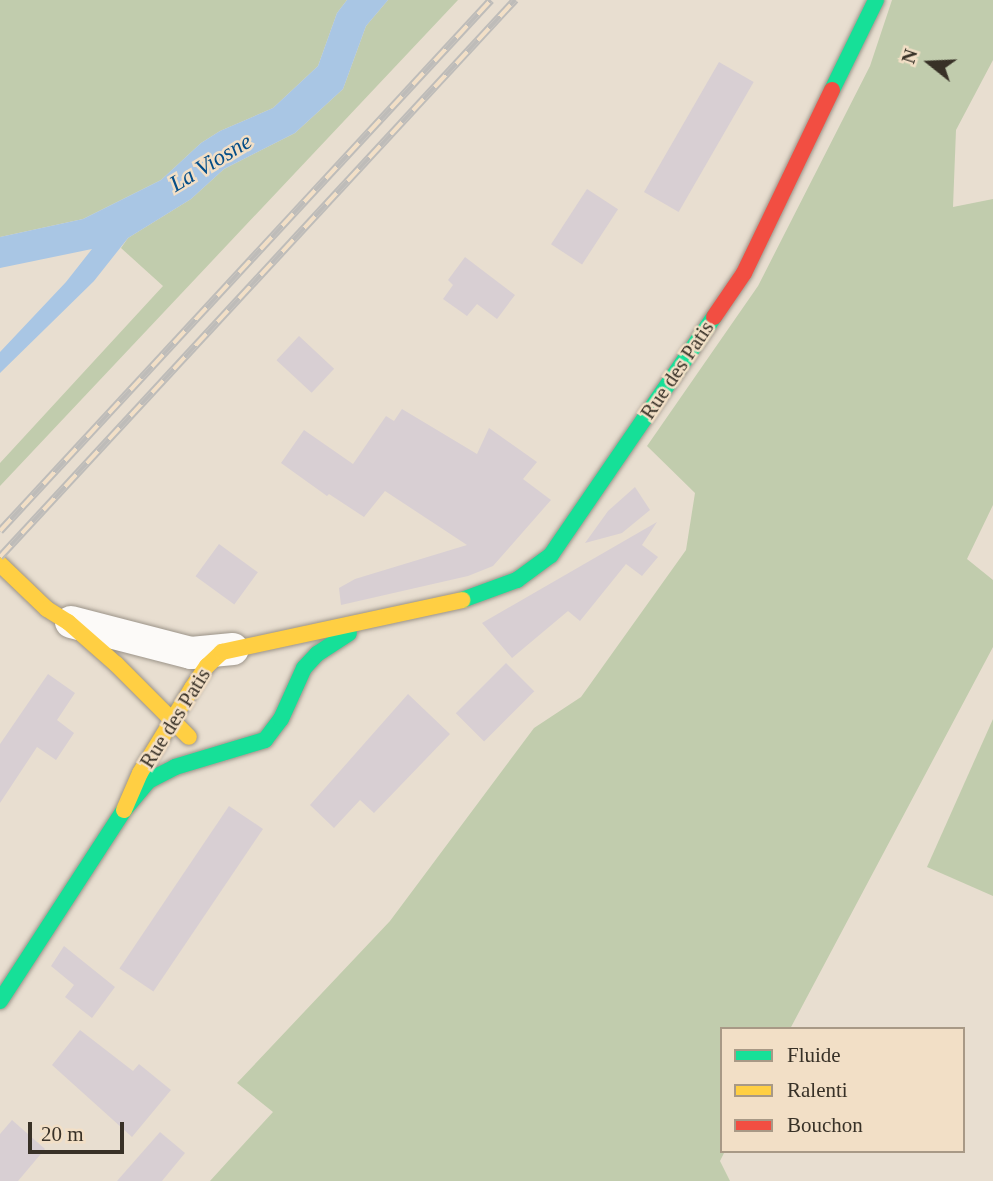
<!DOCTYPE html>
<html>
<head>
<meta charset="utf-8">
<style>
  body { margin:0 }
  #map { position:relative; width:993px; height:1181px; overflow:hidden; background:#e8ded0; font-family:Georgia,serif }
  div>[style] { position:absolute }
  .green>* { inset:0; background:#c1ccad }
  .water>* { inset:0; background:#a9c6e4 }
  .building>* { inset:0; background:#d8cfd3; transform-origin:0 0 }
  .roads { filter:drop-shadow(0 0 2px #9b9388) drop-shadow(0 0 2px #9b9388) }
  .street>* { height:32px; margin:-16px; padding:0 16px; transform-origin:16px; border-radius:16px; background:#fcfaf8 }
  .fast>* { height:16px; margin:-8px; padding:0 8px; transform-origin:8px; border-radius:8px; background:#16e098 }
  .slow>* { height:16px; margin:-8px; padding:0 8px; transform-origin:8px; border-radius:8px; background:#ffcf43 }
  .jam>* { height:16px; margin:-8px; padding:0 8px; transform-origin:8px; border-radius:8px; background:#f24e42 }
  .rail>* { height:8px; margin-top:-4px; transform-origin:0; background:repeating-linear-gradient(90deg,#f2dfc6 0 16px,#bebcb9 0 32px); box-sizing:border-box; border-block:2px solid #bebcb9 }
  span { translate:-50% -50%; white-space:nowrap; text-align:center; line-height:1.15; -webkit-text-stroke:5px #f2dfc6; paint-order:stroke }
  .street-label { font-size:21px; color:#383127 }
  .water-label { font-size:23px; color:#044d87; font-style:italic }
  .legend { position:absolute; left:720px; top:1027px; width:245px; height:126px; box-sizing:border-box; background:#f2dfc6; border:2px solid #a89986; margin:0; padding:9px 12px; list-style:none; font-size:21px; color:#383127 }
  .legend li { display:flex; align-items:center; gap:14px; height:35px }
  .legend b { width:35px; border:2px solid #a89986 }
  .north { position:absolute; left:895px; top:28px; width:70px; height:70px; -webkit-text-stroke:5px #f2dfc6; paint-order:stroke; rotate:288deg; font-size:19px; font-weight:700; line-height:28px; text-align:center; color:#383127 }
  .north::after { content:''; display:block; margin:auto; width:24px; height:32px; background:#383127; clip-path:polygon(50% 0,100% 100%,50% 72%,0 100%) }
  .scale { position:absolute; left:28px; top:1122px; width:96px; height:32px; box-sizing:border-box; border:4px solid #383127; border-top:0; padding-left:9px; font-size:21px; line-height:24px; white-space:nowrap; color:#383127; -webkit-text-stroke:5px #f2dfc6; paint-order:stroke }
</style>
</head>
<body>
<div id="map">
  <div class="green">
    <i style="clip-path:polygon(0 0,347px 0,337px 13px,318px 66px,273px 108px,220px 131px,201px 143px,161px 180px,83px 219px,0 237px)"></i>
    <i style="clip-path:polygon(388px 0,458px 0,0 486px,0 463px,163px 286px,121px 248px,128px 238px,191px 199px,224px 169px,295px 133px,343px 89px,366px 26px)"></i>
    <i style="clip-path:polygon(892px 0,993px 0,993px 60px,956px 130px,953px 207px,993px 199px,993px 505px,967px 559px,993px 580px,993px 647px,790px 1029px,722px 1029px,722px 1151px,725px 1151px,720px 1161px,730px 1181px,210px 1181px,273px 1112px,237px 1083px,390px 921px,534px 728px,581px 697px,686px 550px,695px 493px,647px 446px,758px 286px,870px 66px)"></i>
    <i style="clip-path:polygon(993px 719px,993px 896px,927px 867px)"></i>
  </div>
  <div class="water">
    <i style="clip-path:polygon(347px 0,388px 0,366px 26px,343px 89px,295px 133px,224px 169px,191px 199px,128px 238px,94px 281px,0 373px,0 352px,66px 282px,92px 249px,0 268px,0 237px,83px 219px,161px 180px,201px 143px,220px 131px,273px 108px,318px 66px,337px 13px)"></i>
  </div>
  <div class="building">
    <i style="left:719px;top:62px;width:40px;height:150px;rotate:30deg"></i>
    <i style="left:587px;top:189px;width:37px;height:66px;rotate:33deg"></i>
    <i style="clip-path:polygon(465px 257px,515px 295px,497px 319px,477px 304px,467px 316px,443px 299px,453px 285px,448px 280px)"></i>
    <i style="left:299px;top:336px;width:48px;height:33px;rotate:43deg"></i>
    <i style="clip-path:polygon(402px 409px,477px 454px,489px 428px,537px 462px,523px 479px,551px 500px,493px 566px,468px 576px,341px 605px,339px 588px,355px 579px,467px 545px,385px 491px,364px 517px,329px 494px,327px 496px,281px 463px,304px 430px,353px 464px,386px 416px,394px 421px)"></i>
    <i style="clip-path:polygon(635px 487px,650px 510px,622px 533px,585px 543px,608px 511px)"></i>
    <i style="clip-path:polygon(657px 522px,642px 545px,658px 557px,642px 576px,626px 564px,580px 621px,568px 611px,512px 658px,482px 623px)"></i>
    <i style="left:219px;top:544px;width:48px;height:40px;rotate:36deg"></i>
    <i style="left:506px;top:663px;width:40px;height:71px;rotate:45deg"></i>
    <i style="clip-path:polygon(48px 674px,75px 693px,57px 720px,74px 733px,56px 760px,37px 747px,0 803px,0 744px)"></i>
    <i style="clip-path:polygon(408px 694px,450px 734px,374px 813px,360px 800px,334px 828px,310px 805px)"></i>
    <i style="left:229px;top:806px;width:41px;height:196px;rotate:34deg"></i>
    <i style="clip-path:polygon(64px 946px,115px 987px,92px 1018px,65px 997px,74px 985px,51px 966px)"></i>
    <i style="clip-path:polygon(80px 1030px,133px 1071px,139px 1064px,171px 1090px,132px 1137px,52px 1065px)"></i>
    <i style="clip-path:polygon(12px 1120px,45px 1149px,18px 1181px,0 1181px,0 1134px)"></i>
    <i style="clip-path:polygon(160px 1132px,185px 1153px,162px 1181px,117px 1181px)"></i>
  </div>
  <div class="roads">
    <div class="street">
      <i style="left:71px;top:622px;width:124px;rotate:14.5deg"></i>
      <i style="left:191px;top:653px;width:42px;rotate:-5.4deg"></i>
    </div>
    <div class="fast">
      <i style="left:832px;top:90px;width:100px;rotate:-63.9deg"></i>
      <i style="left:462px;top:600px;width:59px;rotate:-20deg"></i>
      <i style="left:517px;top:580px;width:42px;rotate:-36.3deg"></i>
      <i style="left:551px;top:555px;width:288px;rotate:-55.6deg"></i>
      <i style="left:0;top:1001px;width:228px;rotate:-57deg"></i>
      <i style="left:124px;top:810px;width:38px;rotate:-50deg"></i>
      <i style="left:148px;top:781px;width:30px;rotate:-27deg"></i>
      <i style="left:175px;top:767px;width:94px;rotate:-16.7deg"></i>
      <i style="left:265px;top:740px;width:26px;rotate:-53deg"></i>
      <i style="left:281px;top:719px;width:56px;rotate:-65.7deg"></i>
      <i style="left:304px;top:668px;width:19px;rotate:-47deg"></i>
      <i style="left:317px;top:654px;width:38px;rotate:-33deg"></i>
    </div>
    <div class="slow">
      <i style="left:0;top:564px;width:65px;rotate:43.8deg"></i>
      <i style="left:47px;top:609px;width:25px;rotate:32deg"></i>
      <i style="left:68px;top:622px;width:64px;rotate:41.2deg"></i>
      <i style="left:116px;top:664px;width:103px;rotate:45deg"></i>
      <i style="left:124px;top:810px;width:40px;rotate:-66.6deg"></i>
      <i style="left:140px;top:773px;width:100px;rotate:-58.5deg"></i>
      <i style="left:192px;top:688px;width:27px;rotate:-56deg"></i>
      <i style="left:207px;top:666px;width:21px;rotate:-43deg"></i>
      <i style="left:222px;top:652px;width:246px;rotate:-12.2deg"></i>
    </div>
    <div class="jam">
      <i style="left:714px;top:317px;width:53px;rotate:-55.7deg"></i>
      <i style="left:744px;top:273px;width:203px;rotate:-64.3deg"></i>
    </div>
  </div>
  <div class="rail">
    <i style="left:0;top:531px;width:723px;rotate:-47.24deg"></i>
    <i style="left:0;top:557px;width:759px;rotate:-47.24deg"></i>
  </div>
  <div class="street-label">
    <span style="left:677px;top:370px;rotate:-56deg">Rue des Patis</span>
    <span style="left:175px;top:718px;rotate:-58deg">Rue des Patis</span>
  </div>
  <div class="water-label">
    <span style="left:211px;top:163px;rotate:-31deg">La Viosne</span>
  </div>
  <ul class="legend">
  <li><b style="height:9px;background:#16e098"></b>Fluide</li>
  <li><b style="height:9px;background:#ffcf43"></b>Ralenti</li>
  <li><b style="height:9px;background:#f24e42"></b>Bouchon</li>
  </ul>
  <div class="north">N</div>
  <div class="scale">20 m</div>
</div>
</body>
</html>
